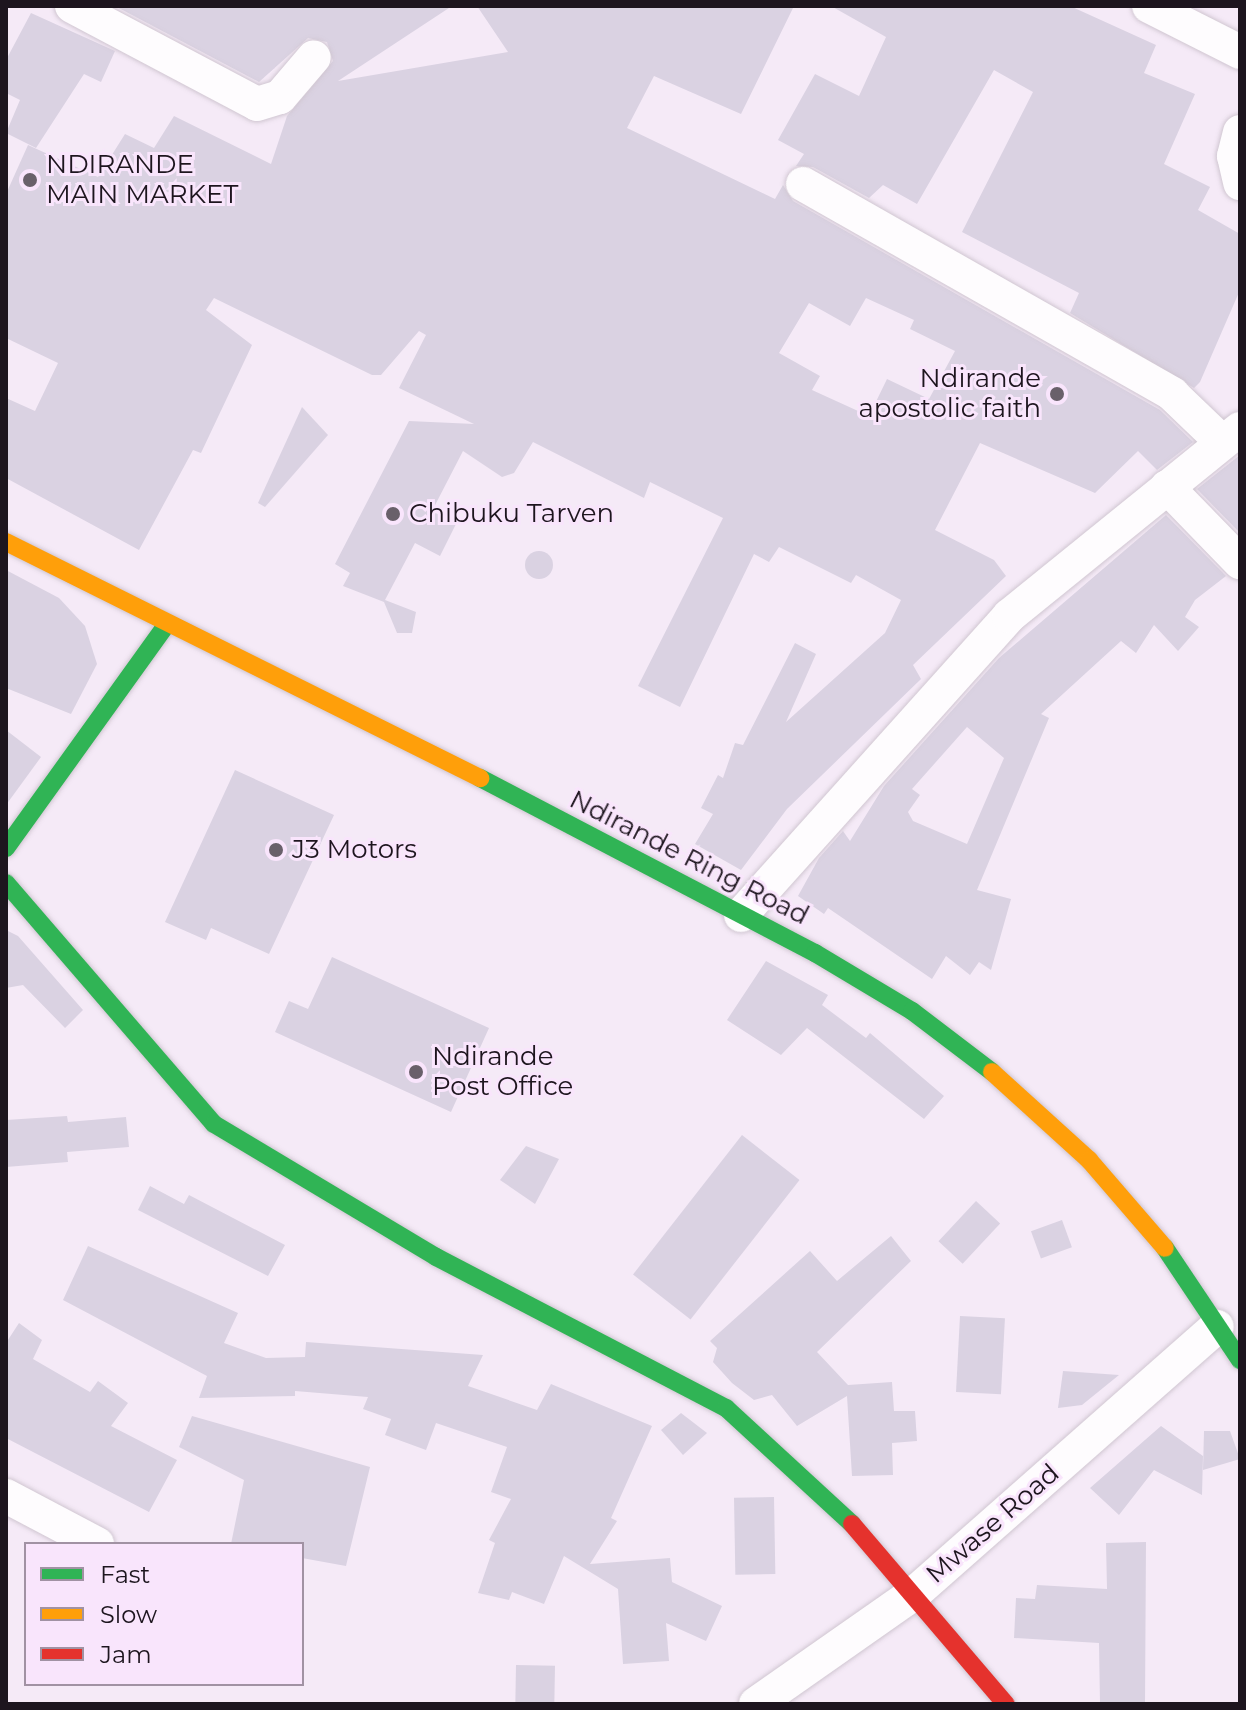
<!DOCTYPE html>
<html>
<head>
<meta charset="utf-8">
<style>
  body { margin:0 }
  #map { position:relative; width:1246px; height:1710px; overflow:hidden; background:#f5eaf7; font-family:Montserrat,sans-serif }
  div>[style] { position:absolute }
  .building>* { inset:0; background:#dad2e2; transform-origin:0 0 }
  .round { border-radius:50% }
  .roads { filter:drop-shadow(0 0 2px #d0c6d1) drop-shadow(0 0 2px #d0c6d1) }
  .street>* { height:34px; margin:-17px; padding:0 17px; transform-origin:17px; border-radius:17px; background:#fefcfe }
  .fast>* { height:18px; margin:-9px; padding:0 9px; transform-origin:9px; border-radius:9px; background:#30b455 }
  .slow>* { height:18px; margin:-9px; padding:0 9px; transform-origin:9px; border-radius:9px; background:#ff9f0a }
  .jam>* { height:18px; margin:-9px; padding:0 9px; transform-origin:9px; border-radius:9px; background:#e5322d }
  .dots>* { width:22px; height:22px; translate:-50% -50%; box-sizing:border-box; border:4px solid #f9e5fc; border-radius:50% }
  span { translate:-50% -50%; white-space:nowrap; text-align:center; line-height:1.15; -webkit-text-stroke:6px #f9e5fc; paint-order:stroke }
  .poi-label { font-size:26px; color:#1d151e }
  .left { translate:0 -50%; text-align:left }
  .right { translate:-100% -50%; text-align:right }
  .street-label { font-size:26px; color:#1d151e }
  .frame { position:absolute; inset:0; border:8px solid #1d151e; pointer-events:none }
  .legend { position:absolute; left:24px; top:1542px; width:280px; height:144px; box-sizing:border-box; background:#f9e5fc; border:2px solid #a192a3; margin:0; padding:10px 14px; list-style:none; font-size:24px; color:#1d151e }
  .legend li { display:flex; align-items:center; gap:16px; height:40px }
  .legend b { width:40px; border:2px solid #a192a3 }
</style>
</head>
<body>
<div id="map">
  <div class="building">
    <i style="clip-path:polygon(evenodd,115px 6px,452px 6px,338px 81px,508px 52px,477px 6px,794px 6px,741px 114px,654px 76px,627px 128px,775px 199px,783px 185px,793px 201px,1160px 410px,1193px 442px,1157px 470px,1138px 451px,1095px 493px,980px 443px,935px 530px,994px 560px,1006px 576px,913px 665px,921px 679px,787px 809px,741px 870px,695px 844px,713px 814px,701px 808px,718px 775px,723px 778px,735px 743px,743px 745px,795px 643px,816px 654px,786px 722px,885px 633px,901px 600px,856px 575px,851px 583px,779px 547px,769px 562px,754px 554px,680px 707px,638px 686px,723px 518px,650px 482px,644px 498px,533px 442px,514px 473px,502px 477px,463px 451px,432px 511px,456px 524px,440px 556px,415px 543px,385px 600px,416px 612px,412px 633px,397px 633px,384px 602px,343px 586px,350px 573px,335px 564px,409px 421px,474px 424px,399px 388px,426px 335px,419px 331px,381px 375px,372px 375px,214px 298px,206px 310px,252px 345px,201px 453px,193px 450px,139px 550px,6px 478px,6px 398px,35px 411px,58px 363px,6px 338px,6px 194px,28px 145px,98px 177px,125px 134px,154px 148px,174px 116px,271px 164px,287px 116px,333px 61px,327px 42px,308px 38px,259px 82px,115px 6px,866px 298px,914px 320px,910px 329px,955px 351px,929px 399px,887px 379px,869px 416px,812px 390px,820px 376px,779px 353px,809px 303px,850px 326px,866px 298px)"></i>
    <i style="clip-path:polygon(831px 6px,1070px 6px,1156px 45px,1144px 73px,1195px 94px,1164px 164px,1210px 187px,1198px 210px,1240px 234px,1240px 290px,1200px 382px,1194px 388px,1070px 313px,1079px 293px,962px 232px,1033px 92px,994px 70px,917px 204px,883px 185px,869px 198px,813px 167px,796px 166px,804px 154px,778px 140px,815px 74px,859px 96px,886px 37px)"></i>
    <i style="clip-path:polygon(31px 13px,115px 51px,101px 82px,84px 74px,36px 148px,6px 133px,20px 100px,6px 93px,6px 60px)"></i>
    <i style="clip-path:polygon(302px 407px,328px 435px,265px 507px,258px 503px)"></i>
    <i style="clip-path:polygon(1240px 455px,1240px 533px,1197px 489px)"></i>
    <i style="clip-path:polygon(evenodd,1166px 515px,1226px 576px,1195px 600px,1185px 617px,1199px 627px,1178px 651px,1154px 625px,1136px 653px,1121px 641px,1041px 714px,1049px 718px,977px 890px,1011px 899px,991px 970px,979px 962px,970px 975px,946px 956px,932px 979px,828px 908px,824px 914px,798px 896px,819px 858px,843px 831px,850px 841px,884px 786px,999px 658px,1166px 515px,967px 727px,1004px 758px,967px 844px,913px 821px,908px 812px,920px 795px,912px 789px,967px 727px)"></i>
    <i class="round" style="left:525px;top:551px;width:28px;height:28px"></i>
    <i style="clip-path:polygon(6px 570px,59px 598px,85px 626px,97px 664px,71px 714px,6px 688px)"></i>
    <i style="clip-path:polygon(6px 730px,41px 757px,6px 805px)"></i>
    <i style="clip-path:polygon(235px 770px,334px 815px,269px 954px,211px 928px,206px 940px,165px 922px)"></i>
    <i style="clip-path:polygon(6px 930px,18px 936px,83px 1010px,65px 1028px,23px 985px,6px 988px)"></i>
    <i style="clip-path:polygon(332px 957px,489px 1028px,451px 1112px,275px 1032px,289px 1001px,308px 1009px)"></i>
    <i style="clip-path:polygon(766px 961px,828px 995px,822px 1005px,866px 1038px,870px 1033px,944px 1096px,924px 1119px,807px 1028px,781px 1055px,727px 1020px)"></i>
    <i style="clip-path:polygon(67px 1116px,68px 1122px,126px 1117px,129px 1147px,67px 1152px,68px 1162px,6px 1167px,6px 1120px)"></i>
    <i style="left:742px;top:1135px;width:73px;height:177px;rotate:38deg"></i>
    <i style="clip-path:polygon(526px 1146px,559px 1159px,535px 1204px,500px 1180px)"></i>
    <i style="clip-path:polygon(150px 1186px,184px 1204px,189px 1195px,285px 1245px,268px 1276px,138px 1210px)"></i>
    <i style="left:976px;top:1201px;width:33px;height:55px;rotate:43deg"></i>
    <i style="left:1062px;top:1220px;width:29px;height:33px;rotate:70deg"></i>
    <i style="clip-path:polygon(891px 1236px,911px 1261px,817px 1352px,848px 1385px,892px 1382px,894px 1411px,915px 1411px,917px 1441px,892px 1443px,893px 1475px,852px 1476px,847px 1396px,797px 1426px,772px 1395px,754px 1400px,732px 1383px,713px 1362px,717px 1348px,710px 1341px,810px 1251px,837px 1281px)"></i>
    <i style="clip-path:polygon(88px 1246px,238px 1313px,224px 1343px,266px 1358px,305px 1357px,306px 1342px,483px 1355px,468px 1386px,537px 1410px,551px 1384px,652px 1426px,611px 1518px,617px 1521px,590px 1564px,670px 1558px,672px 1582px,722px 1606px,706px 1641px,666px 1623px,669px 1661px,623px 1664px,618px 1589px,564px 1556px,544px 1604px,512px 1592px,509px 1600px,478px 1593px,495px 1543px,489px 1540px,511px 1499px,491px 1492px,507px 1447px,436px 1423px,426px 1450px,385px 1435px,391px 1419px,363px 1409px,368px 1397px,295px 1391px,295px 1396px,199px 1398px,207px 1376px,63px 1300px)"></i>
    <i style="left:960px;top:1316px;width:45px;height:76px;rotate:3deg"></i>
    <i style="clip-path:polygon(19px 1323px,42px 1340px,33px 1359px,90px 1392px,98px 1381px,128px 1403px,111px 1426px,177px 1460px,149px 1512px,6px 1438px,6px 1343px)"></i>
    <i style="clip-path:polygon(1063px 1371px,1119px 1375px,1082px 1405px,1058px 1408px)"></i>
    <i style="clip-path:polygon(681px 1413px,707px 1433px,683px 1455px,661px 1430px)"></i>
    <i style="clip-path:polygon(192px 1416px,370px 1467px,346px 1566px,302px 1558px,302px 1544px,231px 1544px,244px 1480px,179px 1447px)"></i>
    <i style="clip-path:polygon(1161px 1426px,1203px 1456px,1202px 1495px,1154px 1470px,1119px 1515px,1090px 1488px)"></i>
    <i style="clip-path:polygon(1204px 1431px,1230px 1431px,1240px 1459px,1203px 1470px)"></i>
    <i style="left:774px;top:1497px;width:77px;height:40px;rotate:89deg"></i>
    <i style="clip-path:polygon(1146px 1542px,1145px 1704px,1100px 1704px,1099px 1643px,1014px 1638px,1016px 1598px,1035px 1599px,1037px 1585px,1107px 1589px,1106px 1543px)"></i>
    <i style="left:516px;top:1665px;width:39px;height:39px;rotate:1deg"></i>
  </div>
  <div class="roads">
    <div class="street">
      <i style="left:72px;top:6px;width:209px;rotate:27.9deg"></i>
      <i style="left:257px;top:104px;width:24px;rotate:-17deg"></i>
      <i style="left:280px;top:97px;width:52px;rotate:-49.6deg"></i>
      <i style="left:1149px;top:6px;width:102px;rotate:26.8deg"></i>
      <i style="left:1240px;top:132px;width:25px;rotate:104deg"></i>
      <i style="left:1234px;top:156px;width:28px;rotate:77deg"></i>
      <i style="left:803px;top:184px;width:425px;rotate:29.6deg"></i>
      <i style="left:1172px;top:394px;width:69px;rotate:43.8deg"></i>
      <i style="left:1167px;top:487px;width:105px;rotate:45.8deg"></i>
      <i style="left:741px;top:915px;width:402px;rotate:-48.1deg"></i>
      <i style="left:1009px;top:616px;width:297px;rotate:-39deg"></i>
      <i style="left:6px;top:1496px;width:103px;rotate:27.8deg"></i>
      <i style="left:756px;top:1704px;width:195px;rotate:-35deg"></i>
      <i style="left:916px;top:1592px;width:401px;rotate:-41.4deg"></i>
    </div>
    <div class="fast">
      <i style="left:480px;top:778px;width:378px;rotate:27.6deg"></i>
      <i style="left:815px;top:953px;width:113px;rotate:30.9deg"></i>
      <i style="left:912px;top:1011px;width:101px;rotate:37.3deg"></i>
      <i style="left:6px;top:848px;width:274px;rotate:-54.3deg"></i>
      <i style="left:6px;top:883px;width:318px;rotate:49.2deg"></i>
      <i style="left:214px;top:1124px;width:259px;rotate:30.9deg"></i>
      <i style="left:436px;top:1257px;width:327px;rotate:27.5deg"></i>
      <i style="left:726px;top:1408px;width:171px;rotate:42.6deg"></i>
      <i style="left:1165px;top:1248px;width:135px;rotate:56.2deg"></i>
    </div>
    <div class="slow">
      <i style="left:6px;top:542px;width:530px;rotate:26.47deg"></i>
      <i style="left:992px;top:1072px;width:131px;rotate:42.2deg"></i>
      <i style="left:1089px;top:1160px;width:116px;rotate:49.2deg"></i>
    </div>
    <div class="jam">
      <i style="left:852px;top:1524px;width:237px;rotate:49.5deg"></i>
    </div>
  </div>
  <div class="dots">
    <i style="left:30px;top:180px;background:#69606a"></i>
    <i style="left:1057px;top:394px;background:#69606a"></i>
    <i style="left:393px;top:514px;background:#69606a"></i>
    <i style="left:276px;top:850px;background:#69606a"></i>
    <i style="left:416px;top:1072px;background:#69606a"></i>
  </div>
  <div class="poi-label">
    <span class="left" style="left:46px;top:180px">NDIRANDE<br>MAIN MARKET</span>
    <span class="right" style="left:1041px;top:394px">Ndirande<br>apostolic faith</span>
    <span class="left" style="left:409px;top:514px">Chibuku Tarven</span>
    <span class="left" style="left:292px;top:850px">J3 Motors</span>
    <span class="left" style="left:432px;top:1072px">Ndirande<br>Post Office</span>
  </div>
  <div class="street-label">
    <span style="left:689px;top:858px;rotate:27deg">Ndirande Ring Road</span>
    <span style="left:993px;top:1524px;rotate:-41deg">Mwase Road</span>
  </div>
  <div class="frame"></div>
  <ul class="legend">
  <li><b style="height:10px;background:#30b455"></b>Fast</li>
  <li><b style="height:10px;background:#ff9f0a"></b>Slow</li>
  <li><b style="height:10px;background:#e5322d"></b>Jam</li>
  </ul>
</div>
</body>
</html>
